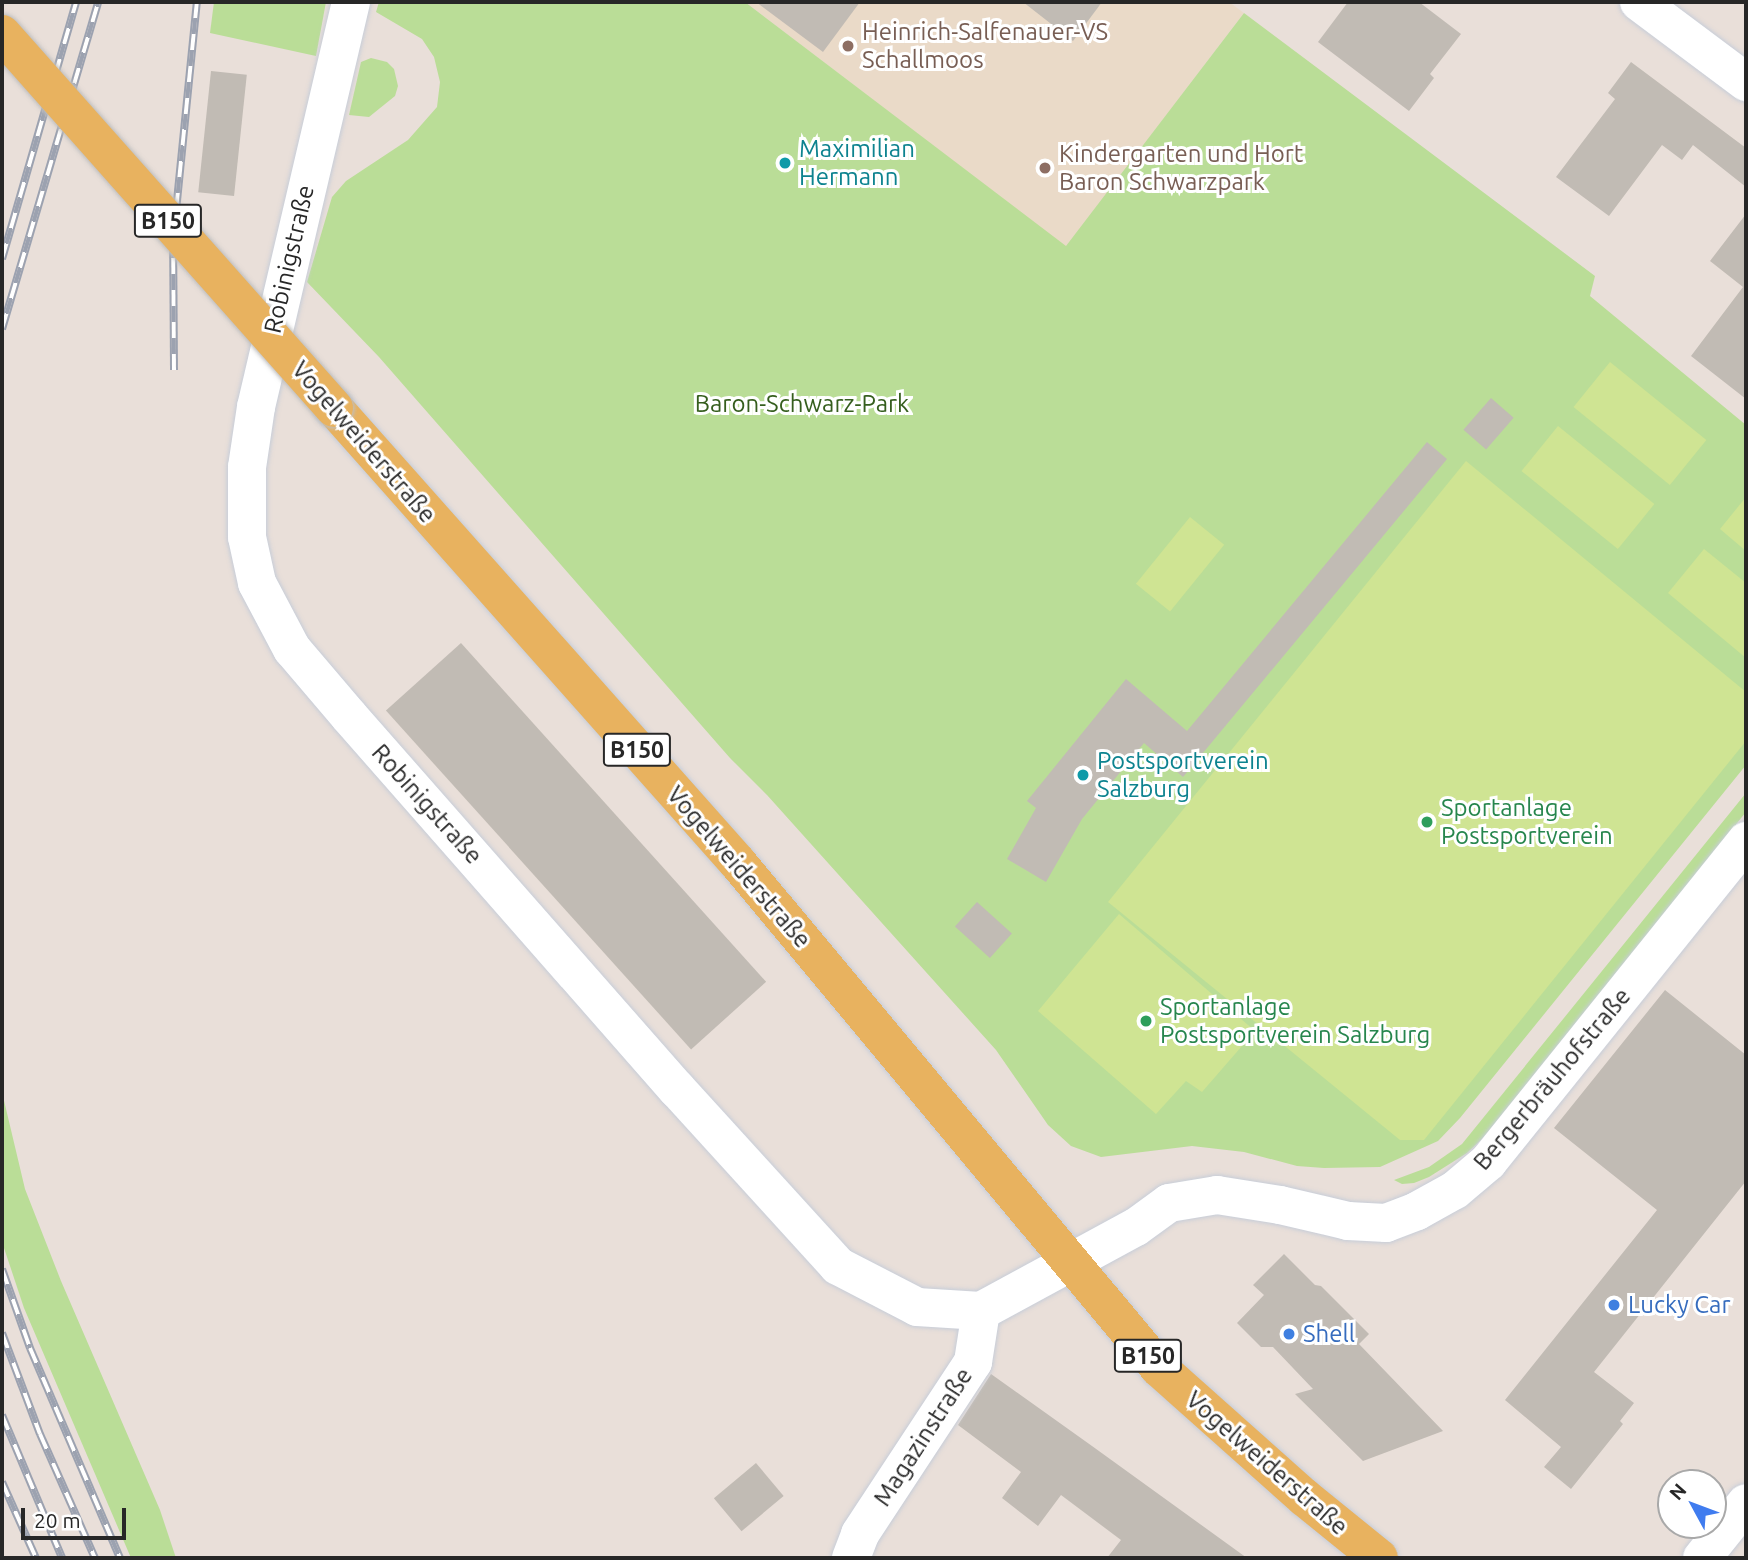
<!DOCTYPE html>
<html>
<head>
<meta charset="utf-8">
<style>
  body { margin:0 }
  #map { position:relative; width:1748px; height:1560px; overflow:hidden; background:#e9dfd9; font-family:Ubuntu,sans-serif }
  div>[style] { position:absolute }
  .education>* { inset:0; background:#eadac8 }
  .green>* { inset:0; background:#badd97 }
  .pitch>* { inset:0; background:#cfe493; transform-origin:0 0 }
  .building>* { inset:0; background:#c1bbb4; transform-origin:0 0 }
  .roads { filter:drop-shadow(0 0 2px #c7cdd8) drop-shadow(0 0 2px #c7cdd8) }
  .minor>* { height:38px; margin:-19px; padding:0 19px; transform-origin:19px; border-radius:19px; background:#fff }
  .major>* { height:38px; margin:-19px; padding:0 19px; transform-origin:19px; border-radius:19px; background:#e8b25f }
  .rail>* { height:8px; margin-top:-4px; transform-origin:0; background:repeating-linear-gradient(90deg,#fff 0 16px,#9ca2b0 0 32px); box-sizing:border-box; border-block:2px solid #9ca2b0 }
  .bridges { filter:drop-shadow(0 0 2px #bebebe) drop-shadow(0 0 2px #bebebe) }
  .major-bridge>* { height:38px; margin:-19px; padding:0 19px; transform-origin:19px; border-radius:19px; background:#e8b25f }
  .dots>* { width:19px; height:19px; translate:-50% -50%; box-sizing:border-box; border:4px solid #fff; border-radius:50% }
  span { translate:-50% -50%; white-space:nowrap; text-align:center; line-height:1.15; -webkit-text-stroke:6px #fff; paint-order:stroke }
  .shield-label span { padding:2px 5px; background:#fff; border:2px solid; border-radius:5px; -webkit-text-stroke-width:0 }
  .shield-label { font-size:23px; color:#272727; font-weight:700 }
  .education-label { font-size:24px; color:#785e54 }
  .left { translate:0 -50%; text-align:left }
  .culture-label { font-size:24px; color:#0d838f }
  .street-label { font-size:24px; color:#272727 }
  .park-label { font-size:24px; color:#355e1d }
  .leisure-label { font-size:24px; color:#27864d }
  .shop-label { font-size:24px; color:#366cbe }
  .frame { position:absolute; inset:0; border:4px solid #272727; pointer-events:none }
  .north { position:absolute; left:1657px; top:1469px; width:70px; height:70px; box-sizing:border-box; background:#fff; border:2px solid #a9a9a9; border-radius:50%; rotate:311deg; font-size:19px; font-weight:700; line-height:28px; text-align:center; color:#272727 }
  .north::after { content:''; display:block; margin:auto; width:24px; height:32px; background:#407cef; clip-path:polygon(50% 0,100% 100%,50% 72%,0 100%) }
  .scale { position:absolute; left:21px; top:1508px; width:105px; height:32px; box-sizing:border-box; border:4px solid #272727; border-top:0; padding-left:9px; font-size:21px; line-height:24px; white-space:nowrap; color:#272727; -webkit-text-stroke:5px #fff; paint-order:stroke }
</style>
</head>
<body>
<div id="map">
  <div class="education">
    <i style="clip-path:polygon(745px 2px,1229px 2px,1244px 13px,1066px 247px)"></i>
  </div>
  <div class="green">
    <i style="clip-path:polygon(214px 2px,326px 2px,316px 56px,210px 33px)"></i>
    <i style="clip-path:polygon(379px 2px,745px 2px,1066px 246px,1244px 13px,1595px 276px,1590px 296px,1746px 425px,1746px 765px,1460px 1118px,1438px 1141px,1380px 1167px,1324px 1168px,1297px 1166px,1244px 1152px,1192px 1146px,1101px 1157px,1071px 1146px,1048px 1125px,996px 1050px,767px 795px,730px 758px,379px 357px,307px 282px,332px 197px,346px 181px,408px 140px,437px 107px,440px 82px,434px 57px,422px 39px,376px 12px)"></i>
    <i style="clip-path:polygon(371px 58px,387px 62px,394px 69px,398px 86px,395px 96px,369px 117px,349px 115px,361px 62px)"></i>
    <i style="clip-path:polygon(1746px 793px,1746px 812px,1484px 1137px,1467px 1153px,1429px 1177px,1414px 1183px,1402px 1184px,1394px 1180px,1429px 1167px,1462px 1144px)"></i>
    <i style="clip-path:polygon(2px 1092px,25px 1189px,61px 1281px,160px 1510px,176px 1558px,131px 1558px,24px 1308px,2px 1242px)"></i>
  </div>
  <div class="pitch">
    <i style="left:1610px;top:362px;width:124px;height:58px;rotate:39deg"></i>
    <i style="left:1558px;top:426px;width:124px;height:58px;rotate:39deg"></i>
    <i style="clip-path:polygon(1466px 461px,1746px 692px,1746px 741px,1424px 1140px,1400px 1140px,1108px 902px)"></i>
    <i style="clip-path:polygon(1746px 497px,1746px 551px,1720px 529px)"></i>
    <i style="left:1190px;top:517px;width:44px;height:86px;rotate:39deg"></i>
    <i style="clip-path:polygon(1704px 549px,1746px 583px,1746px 658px,1668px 593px)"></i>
    <i style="clip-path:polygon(1119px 914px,1255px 1031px,1202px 1092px,1186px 1081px,1156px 1114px,1038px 1011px)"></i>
  </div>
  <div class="building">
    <i style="clip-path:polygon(756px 2px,860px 2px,823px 52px)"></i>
    <i style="clip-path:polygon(1023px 2px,1102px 2px,1073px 41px)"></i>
    <i style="clip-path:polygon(1348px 2px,1419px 2px,1461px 34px,1430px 74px,1434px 78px,1409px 111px,1318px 42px)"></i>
    <i style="clip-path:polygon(1631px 62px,1746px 148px,1746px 187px,1693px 145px,1682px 160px,1662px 145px,1609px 216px,1556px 177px,1615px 99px,1608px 93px)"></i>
    <i style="left:211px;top:71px;width:36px;height:122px;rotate:6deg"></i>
    <i style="clip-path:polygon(1746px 214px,1746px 399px,1691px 356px,1743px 287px,1710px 261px)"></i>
    <i style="left:1491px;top:398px;width:30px;height:42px;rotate:41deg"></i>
    <i style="clip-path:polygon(1427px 442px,1447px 459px,1183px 777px,1144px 743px,1082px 819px,1046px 882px,1007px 859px,1036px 808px,1027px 801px,1126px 679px,1187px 731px)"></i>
    <i style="left:461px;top:643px;width:456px;height:101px;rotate:48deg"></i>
    <i style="left:977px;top:902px;width:47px;height:33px;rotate:42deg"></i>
    <i style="clip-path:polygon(1665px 990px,1746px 1055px,1746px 1181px,1594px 1372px,1634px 1403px,1620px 1421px,1623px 1424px,1571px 1489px,1544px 1467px,1561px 1447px,1505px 1400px,1657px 1210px,1554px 1128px)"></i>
    <i style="clip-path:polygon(1284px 1254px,1315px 1285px,1321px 1286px,1369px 1334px,1359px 1344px,1443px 1431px,1363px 1461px,1295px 1394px,1313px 1389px,1273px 1347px,1261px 1347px,1237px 1323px,1264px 1295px,1253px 1285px)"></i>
    <i style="clip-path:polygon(991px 1374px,1092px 1446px,1247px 1558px,1107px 1558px,1121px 1540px,1061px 1495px,1038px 1526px,1002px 1498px,1021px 1472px,958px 1425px)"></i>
    <i style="left:756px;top:1463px;width:43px;height:55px;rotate:50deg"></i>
  </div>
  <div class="roads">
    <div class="minor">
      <i style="left:351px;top:2px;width:416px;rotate:103.2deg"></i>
      <i style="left:256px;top:407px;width:61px;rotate:98.5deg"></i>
      <i style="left:247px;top:467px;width:70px;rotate:90deg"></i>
      <i style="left:247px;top:537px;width:47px;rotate:77.7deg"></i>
      <i style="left:257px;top:583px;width:75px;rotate:62.1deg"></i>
      <i style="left:292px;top:649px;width:88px;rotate:49.6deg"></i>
      <i style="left:349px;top:716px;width:497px;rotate:48.7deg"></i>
      <i style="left:677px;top:1089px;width:239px;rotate:47.7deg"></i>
      <i style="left:838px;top:1266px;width:89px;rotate:27.4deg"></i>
      <i style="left:917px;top:1307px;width:64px;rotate:3.6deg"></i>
      <i style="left:981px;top:1311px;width:176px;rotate:-28.5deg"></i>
      <i style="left:1136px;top:1227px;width:41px;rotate:-36deg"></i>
      <i style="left:1169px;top:1203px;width:49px;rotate:-9.5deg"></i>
      <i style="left:1217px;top:1195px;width:64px;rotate:9deg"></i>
      <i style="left:1280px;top:1205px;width:70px;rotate:13.2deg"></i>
      <i style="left:1348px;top:1221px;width:38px;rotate:3deg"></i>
      <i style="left:1386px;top:1223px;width:33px;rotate:-21deg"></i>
      <i style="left:1417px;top:1211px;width:43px;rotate:-28.9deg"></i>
      <i style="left:1455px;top:1190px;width:43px;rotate:-40.3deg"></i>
      <i style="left:1488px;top:1162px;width:412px;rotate:-51.2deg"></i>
      <i style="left:1639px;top:2px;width:134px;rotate:36.8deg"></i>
      <i style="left:851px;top:1558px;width:26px;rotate:-69deg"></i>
      <i style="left:860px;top:1534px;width:206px;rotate:-56.7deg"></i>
      <i style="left:973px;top:1362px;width:52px;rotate:-81.1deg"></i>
      <i style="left:1702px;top:1558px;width:70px;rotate:-51.3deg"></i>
    </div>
    <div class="major">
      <i style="left:334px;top:408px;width:608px;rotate:48.4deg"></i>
      <i style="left:738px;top:863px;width:657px;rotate:50.18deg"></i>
      <i style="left:1159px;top:1368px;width:195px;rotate:41.7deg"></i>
      <i style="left:1305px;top:1498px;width:95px;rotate:39deg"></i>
    </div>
  </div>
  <div class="rail">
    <i style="left:2px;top:259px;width:267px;rotate:-73.9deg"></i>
    <i style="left:2px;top:329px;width:341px;rotate:-73.6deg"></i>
    <i style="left:174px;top:370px;width:129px;rotate:-90.4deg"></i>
    <i style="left:173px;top:241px;width:240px;rotate:-84.3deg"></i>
    <i style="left:2px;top:1269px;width:84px;rotate:70.5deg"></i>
    <i style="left:30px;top:1348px;width:228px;rotate:66.8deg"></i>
    <i style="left:2px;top:1333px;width:108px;rotate:69.4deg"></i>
    <i style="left:40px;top:1434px;width:136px;rotate:66.1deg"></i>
    <i style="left:2px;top:1415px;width:155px;rotate:67.2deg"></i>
    <i style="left:2px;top:1482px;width:83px;rotate:65.9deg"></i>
  </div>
  <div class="bridges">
    <div class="major-bridge">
      <i style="left:2px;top:34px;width:500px;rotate:48.4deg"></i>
    </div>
  </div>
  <div class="dots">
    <i style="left:848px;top:46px;background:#8d6e63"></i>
    <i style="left:785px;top:163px;background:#0f9aa8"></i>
    <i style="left:1045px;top:168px;background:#8d6e63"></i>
    <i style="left:1083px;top:775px;background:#0f9aa8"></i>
    <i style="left:1427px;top:822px;background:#2e9e5b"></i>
    <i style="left:1146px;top:1021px;background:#2e9e5b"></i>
    <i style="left:1614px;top:1305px;background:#3f7fe0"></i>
    <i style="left:1289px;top:1334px;background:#3f7fe0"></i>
  </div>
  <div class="shield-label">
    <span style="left:168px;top:221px">B150</span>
    <span style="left:637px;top:750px">B150</span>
    <span style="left:1148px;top:1356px">B150</span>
  </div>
  <div class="education-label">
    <span class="left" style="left:862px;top:46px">Heinrich-Salfenauer-VS<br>Schallmoos</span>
    <span class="left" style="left:1059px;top:168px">Kindergarten und Hort<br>Baron Schwarzpark</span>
  </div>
  <div class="culture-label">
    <span class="left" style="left:799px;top:163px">Maximilian<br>Hermann</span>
    <span class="left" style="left:1097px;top:775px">Postsportverein<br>Salzburg</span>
  </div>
  <div class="street-label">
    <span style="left:289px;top:259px;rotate:-77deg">Robinigstraße</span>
    <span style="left:364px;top:442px;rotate:49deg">Vogelweiderstraße</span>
    <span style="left:427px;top:804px;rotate:48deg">Robinigstraße</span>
    <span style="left:739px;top:867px;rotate:49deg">Vogelweiderstraße</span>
    <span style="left:1552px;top:1079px;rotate:-50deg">Bergerbräuhofstraße</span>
    <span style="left:923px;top:1437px;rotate:-57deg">Magazinstraße</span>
    <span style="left:1267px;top:1463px;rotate:41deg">Vogelweiderstraße</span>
  </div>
  <div class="park-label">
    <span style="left:802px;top:404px">Baron-Schwarz-Park</span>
  </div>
  <div class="leisure-label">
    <span class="left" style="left:1441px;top:822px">Sportanlage<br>Postsportverein</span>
    <span class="left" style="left:1160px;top:1021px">Sportanlage<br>Postsportverein Salzburg</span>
  </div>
  <div class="shop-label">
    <span class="left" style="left:1628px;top:1305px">Lucky Car</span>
    <span class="left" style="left:1303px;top:1334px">Shell</span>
  </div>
  <div class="frame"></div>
  <div class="north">N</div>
  <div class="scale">20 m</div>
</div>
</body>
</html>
